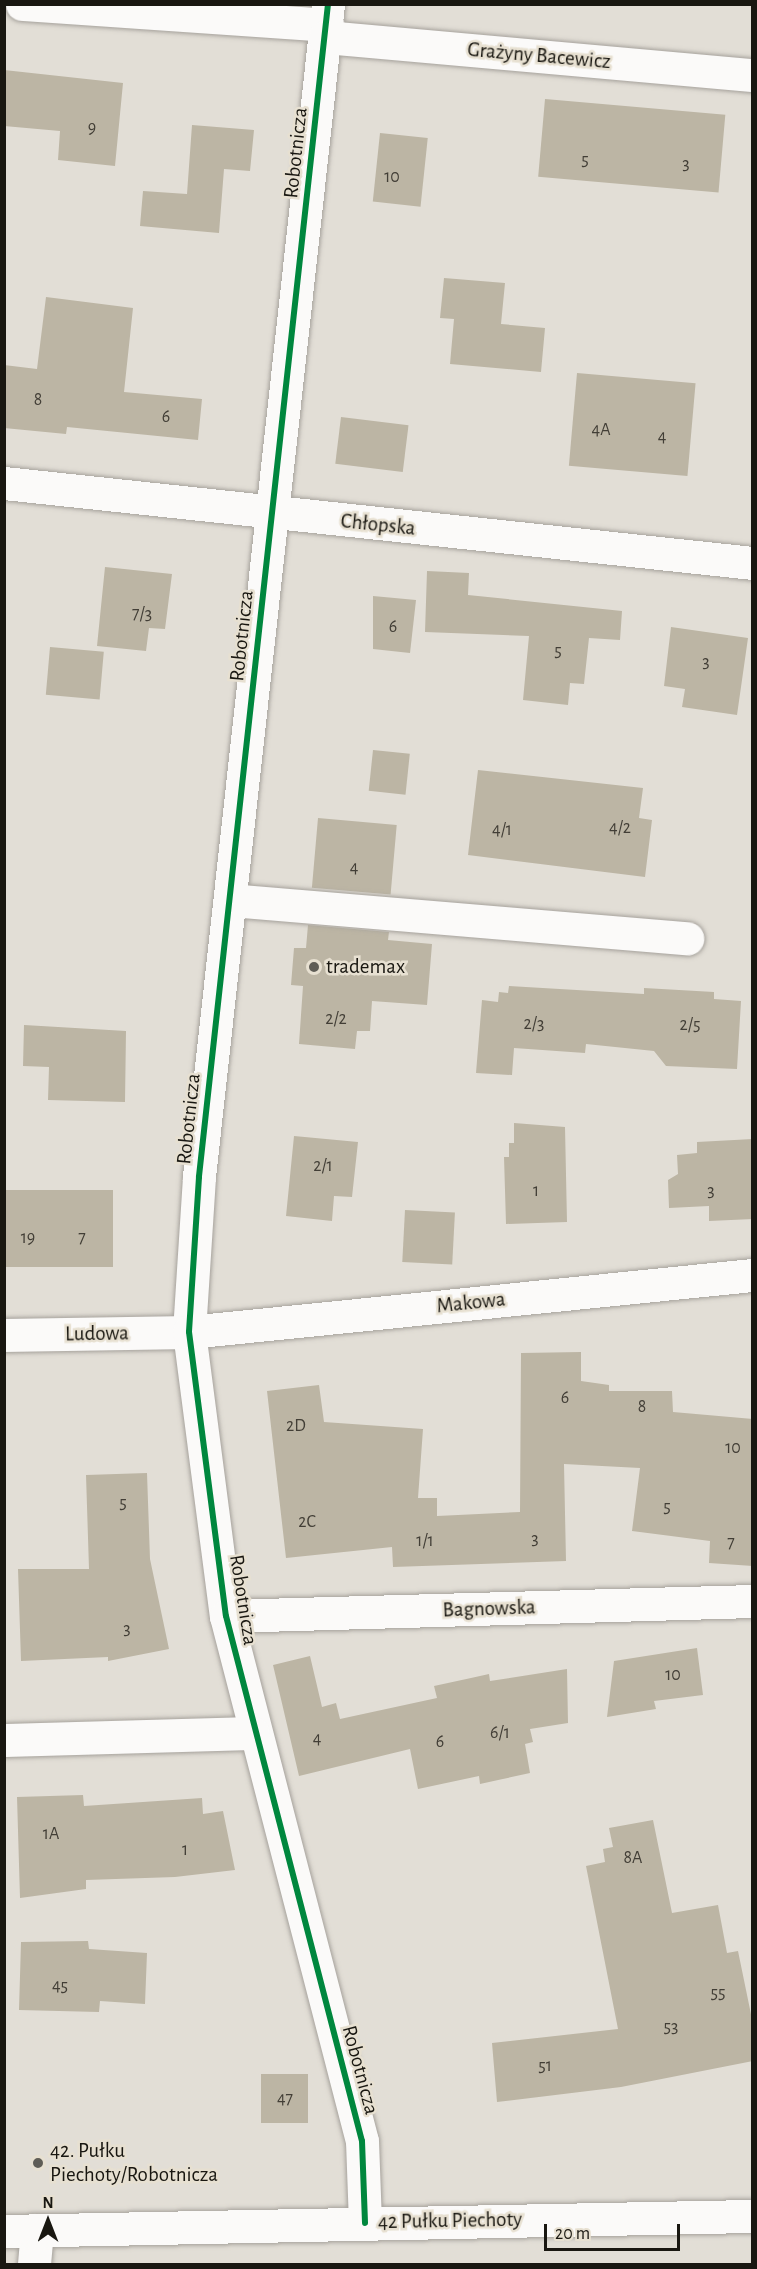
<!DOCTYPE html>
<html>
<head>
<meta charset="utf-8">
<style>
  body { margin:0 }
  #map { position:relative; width:757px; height:2269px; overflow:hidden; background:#e2ded6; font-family:"Alegreya Sans",sans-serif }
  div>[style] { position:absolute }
  .building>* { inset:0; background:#bcb5a4; transform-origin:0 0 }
  .roads { filter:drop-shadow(0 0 2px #a6a29c) drop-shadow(0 0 2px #a6a29c) }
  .minor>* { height:33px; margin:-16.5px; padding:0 16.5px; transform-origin:16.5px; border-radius:16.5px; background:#fbfaf9 }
  .tertiary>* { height:33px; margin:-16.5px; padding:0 16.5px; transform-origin:16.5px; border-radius:16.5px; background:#fbfaf9 }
  .cycleway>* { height:6px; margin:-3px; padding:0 3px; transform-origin:3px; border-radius:3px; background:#00873e }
  .dots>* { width:16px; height:16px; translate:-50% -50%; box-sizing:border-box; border:3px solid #e7e0d1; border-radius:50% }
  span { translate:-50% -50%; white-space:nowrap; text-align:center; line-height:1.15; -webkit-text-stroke:5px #e7e0d1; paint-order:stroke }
  .number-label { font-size:18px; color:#423e36 }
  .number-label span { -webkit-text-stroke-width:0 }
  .street-label { font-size:21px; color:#191711 }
  .poi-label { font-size:21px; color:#191711 }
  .left { translate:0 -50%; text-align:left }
  .frame { position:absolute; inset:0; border:6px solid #191711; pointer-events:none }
  .north { position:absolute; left:18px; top:2191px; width:60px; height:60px; -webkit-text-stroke:4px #e7e0d1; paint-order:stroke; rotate:0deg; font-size:16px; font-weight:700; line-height:24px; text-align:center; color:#191711 }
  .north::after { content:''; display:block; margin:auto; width:21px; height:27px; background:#191711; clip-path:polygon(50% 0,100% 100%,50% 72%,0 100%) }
  .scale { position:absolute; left:544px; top:2224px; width:136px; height:27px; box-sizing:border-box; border:3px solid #191711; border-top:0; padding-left:8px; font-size:18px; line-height:21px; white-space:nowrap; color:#191711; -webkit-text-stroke:4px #e7e0d1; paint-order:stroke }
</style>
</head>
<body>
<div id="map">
  <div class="building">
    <i style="clip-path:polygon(4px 70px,123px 83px,115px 166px,58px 160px,60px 131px,4px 126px)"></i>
    <i style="left:545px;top:99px;width:181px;height:78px;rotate:5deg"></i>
    <i style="clip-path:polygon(192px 125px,254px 130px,250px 171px,224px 169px,219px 233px,140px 226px,143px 191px,187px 194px)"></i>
    <i style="left:380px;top:133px;width:48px;height:69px;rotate:6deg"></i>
    <i style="clip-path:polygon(444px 278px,505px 283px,501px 324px,545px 328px,541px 372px,450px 364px,454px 319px,440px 318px)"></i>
    <i style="clip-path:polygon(46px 297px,133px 308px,124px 392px,202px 399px,198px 440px,67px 427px,66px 434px,4px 428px,4px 365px,37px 369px)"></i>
    <i style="left:577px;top:373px;width:119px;height:93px;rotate:5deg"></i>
    <i style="left:341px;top:417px;width:68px;height:47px;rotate:7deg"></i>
    <i style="clip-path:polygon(105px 567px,172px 574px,165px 629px,149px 628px,146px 651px,97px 646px)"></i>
    <i style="clip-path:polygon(427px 571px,469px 573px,468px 595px,622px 611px,620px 640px,589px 638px,584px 684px,570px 683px,568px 705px,523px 700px,529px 636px,425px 632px)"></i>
    <i style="clip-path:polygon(373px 596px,416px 600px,410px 653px,373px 649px)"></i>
    <i style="clip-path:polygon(671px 627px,748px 638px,737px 715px,682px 707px,685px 689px,664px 686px)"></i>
    <i style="left:50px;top:647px;width:54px;height:48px;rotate:5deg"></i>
    <i style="left:373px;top:750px;width:37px;height:41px;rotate:6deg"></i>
    <i style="clip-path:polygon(478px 770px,643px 788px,639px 818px,652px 820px,645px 877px,468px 855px)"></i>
    <i style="left:318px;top:818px;width:79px;height:70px;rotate:5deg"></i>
    <i style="clip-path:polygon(308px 925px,389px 932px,388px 940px,432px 944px,427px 1005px,372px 1001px,370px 1031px,357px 1031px,355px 1049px,299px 1044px,303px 986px,291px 985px,294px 948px,306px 948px)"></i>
    <i style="clip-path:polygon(509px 986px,644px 994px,644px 988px,714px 992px,714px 999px,741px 1001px,737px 1069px,666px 1066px,654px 1051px,586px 1044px,585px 1053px,514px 1048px,512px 1075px,476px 1073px,482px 1000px,498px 1002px,499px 992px,508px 993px)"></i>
    <i style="clip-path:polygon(24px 1025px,126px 1031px,125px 1102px,48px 1100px,49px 1067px,23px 1066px)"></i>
    <i style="clip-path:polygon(514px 1123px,565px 1127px,567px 1222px,506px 1224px,504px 1157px,509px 1157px,509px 1143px,514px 1143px)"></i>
    <i style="clip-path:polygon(294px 1136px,358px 1142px,352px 1197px,334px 1196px,332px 1221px,286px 1216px)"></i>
    <i style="clip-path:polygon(753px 1139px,753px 1219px,709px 1221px,709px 1206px,669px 1208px,668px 1180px,678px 1174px,677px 1155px,697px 1153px,697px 1142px)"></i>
    <i style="left:113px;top:1190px;width:77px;height:109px;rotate:90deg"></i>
    <i style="left:405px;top:1210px;width:50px;height:52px;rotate:3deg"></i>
    <i style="clip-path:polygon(581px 1352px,581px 1381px,609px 1385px,609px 1391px,672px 1391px,673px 1412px,753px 1419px,753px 1566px,709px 1563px,710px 1541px,632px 1531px,640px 1468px,564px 1464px,566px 1561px,393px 1567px,392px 1547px,286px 1558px,267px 1391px,319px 1385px,324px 1422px,423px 1429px,418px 1498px,437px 1498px,437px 1516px,520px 1512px,521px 1353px)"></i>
    <i style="clip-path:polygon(147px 1473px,150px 1559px,169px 1649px,108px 1661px,108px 1657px,21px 1661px,18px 1569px,89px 1569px,86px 1475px)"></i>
    <i style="clip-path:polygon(697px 1648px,703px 1695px,654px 1701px,656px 1709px,607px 1717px,614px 1661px)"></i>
    <i style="clip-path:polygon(310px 1656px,322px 1707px,336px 1703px,340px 1719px,437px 1698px,434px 1686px,471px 1678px,489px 1674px,490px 1681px,567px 1669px,568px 1723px,530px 1729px,533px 1742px,525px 1744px,530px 1773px,480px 1784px,479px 1776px,418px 1789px,410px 1749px,299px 1776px,273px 1665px)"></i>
    <i style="clip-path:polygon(83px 1795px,84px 1806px,202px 1798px,203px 1814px,223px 1811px,235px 1870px,175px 1877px,86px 1880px,86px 1889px,20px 1898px,17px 1797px)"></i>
    <i style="clip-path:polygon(653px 1820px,672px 1913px,718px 1905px,727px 1953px,738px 1951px,753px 2024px,753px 2061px,621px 2087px,497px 2102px,492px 2043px,618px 2029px,586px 1866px,605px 1862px,603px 1849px,613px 1847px,609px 1828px)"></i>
    <i style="clip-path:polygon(88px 1941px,89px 1949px,147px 1953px,145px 2004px,100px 2001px,99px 2012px,19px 2010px,21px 1942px)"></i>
    <i style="left:261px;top:2074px;width:47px;height:49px"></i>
  </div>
  <div class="roads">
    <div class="minor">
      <i style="left:22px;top:4px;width:306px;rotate:3.9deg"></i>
      <i style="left:328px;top:4px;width:1180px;rotate:96.28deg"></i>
      <i style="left:199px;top:1177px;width:155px;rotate:93.7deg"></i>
      <i style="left:189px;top:1332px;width:286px;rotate:82.6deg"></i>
      <i style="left:226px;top:1616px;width:542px;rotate:75.48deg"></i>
      <i style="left:362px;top:2141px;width:82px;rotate:87.9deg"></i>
      <i style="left:325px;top:37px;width:429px;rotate:5.1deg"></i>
      <i style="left:4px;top:483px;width:752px;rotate:6.1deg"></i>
      <i style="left:230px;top:900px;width:459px;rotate:4.8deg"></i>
      <i style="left:4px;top:1335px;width:185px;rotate:-0.9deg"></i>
      <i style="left:189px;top:1332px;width:566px;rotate:-5.78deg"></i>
      <i style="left:226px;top:1616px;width:526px;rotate:-1.63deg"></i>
      <i style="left:4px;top:1740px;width:249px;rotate:-1.6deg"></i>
      <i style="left:34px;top:2264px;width:34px;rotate:-85deg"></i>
    </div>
    <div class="tertiary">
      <i style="left:4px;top:2231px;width:748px;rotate:-1.15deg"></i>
    </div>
  </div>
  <div class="cycleway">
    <i style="left:328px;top:4px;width:1180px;rotate:96.28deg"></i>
    <i style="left:199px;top:1177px;width:155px;rotate:93.7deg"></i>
    <i style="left:189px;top:1332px;width:286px;rotate:82.6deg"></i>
    <i style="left:226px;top:1616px;width:542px;rotate:75.48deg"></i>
    <i style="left:362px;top:2141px;width:82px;rotate:87.9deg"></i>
  </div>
  <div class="dots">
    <i style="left:314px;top:967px;background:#5f5d56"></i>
    <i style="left:38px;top:2163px;background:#5f5d56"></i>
  </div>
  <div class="number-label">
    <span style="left:92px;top:128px">9</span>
    <span style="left:585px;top:160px">5</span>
    <span style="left:686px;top:164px">3</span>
    <span style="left:392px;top:177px">10</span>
    <span style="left:38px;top:400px">8</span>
    <span style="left:166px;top:417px">6</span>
    <span style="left:601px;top:430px">4A</span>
    <span style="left:662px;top:437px">4</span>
    <span style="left:142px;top:614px">7/3</span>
    <span style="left:393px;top:627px">6</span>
    <span style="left:558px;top:651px">5</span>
    <span style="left:706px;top:662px">3</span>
    <span style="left:620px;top:828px">4/2</span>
    <span style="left:502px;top:830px">4/1</span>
    <span style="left:354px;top:868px">4</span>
    <span style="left:336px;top:1019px">2/2</span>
    <span style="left:534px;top:1024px">2/3</span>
    <span style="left:690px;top:1025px">2/5</span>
    <span style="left:323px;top:1166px">2/1</span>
    <span style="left:536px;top:1191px">1</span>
    <span style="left:711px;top:1191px">3</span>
    <span style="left:28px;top:1238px">19</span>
    <span style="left:82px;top:1238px">7</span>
    <span style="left:565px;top:1398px">6</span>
    <span style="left:642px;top:1407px">8</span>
    <span style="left:296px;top:1426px">2D</span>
    <span style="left:733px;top:1448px">10</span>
    <span style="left:123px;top:1503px">5</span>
    <span style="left:667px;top:1507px">5</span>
    <span style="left:307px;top:1522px">2C</span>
    <span style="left:535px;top:1539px">3</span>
    <span style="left:425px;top:1541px">1/1</span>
    <span style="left:731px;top:1543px">7</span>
    <span style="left:127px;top:1629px">3</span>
    <span style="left:673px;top:1675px">10</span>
    <span style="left:500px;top:1733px">6/1</span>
    <span style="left:317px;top:1739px">4</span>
    <span style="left:440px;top:1742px">6</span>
    <span style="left:51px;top:1834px">1A</span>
    <span style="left:185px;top:1850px">1</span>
    <span style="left:633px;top:1858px">8A</span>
    <span style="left:60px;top:1986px">45</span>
    <span style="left:718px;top:1993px">55</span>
    <span style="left:671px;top:2027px">53</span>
    <span style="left:545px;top:2066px">51</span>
    <span style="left:285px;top:2099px">47</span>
  </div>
  <div class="street-label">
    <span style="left:539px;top:56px;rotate:5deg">Grażyny Bacewicz</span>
    <span style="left:296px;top:153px;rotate:-84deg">Robotnicza</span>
    <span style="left:378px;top:525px;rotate:6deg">Chłopska</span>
    <span style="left:242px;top:636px;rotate:-84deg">Robotnicza</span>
    <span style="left:189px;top:1119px;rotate:-84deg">Robotnicza</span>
    <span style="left:471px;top:1303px;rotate:-6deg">Makowa</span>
    <span style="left:97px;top:1334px;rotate:-1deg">Ludowa</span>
    <span style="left:243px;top:1600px;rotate:81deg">Robotnicza</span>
    <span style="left:489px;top:1609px;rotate:-2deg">Bagnowska</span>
    <span style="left:360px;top:2070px;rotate:75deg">Robotnicza</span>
    <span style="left:450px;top:2221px;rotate:-1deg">42 Pułku Piechoty</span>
  </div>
  <div class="poi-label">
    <span class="left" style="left:326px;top:967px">trademax</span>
    <span class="left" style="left:50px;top:2163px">42. Pułku<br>Piechoty/Robotnicza</span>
  </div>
  <div class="frame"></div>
  <div class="north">N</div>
  <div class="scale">20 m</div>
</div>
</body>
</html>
